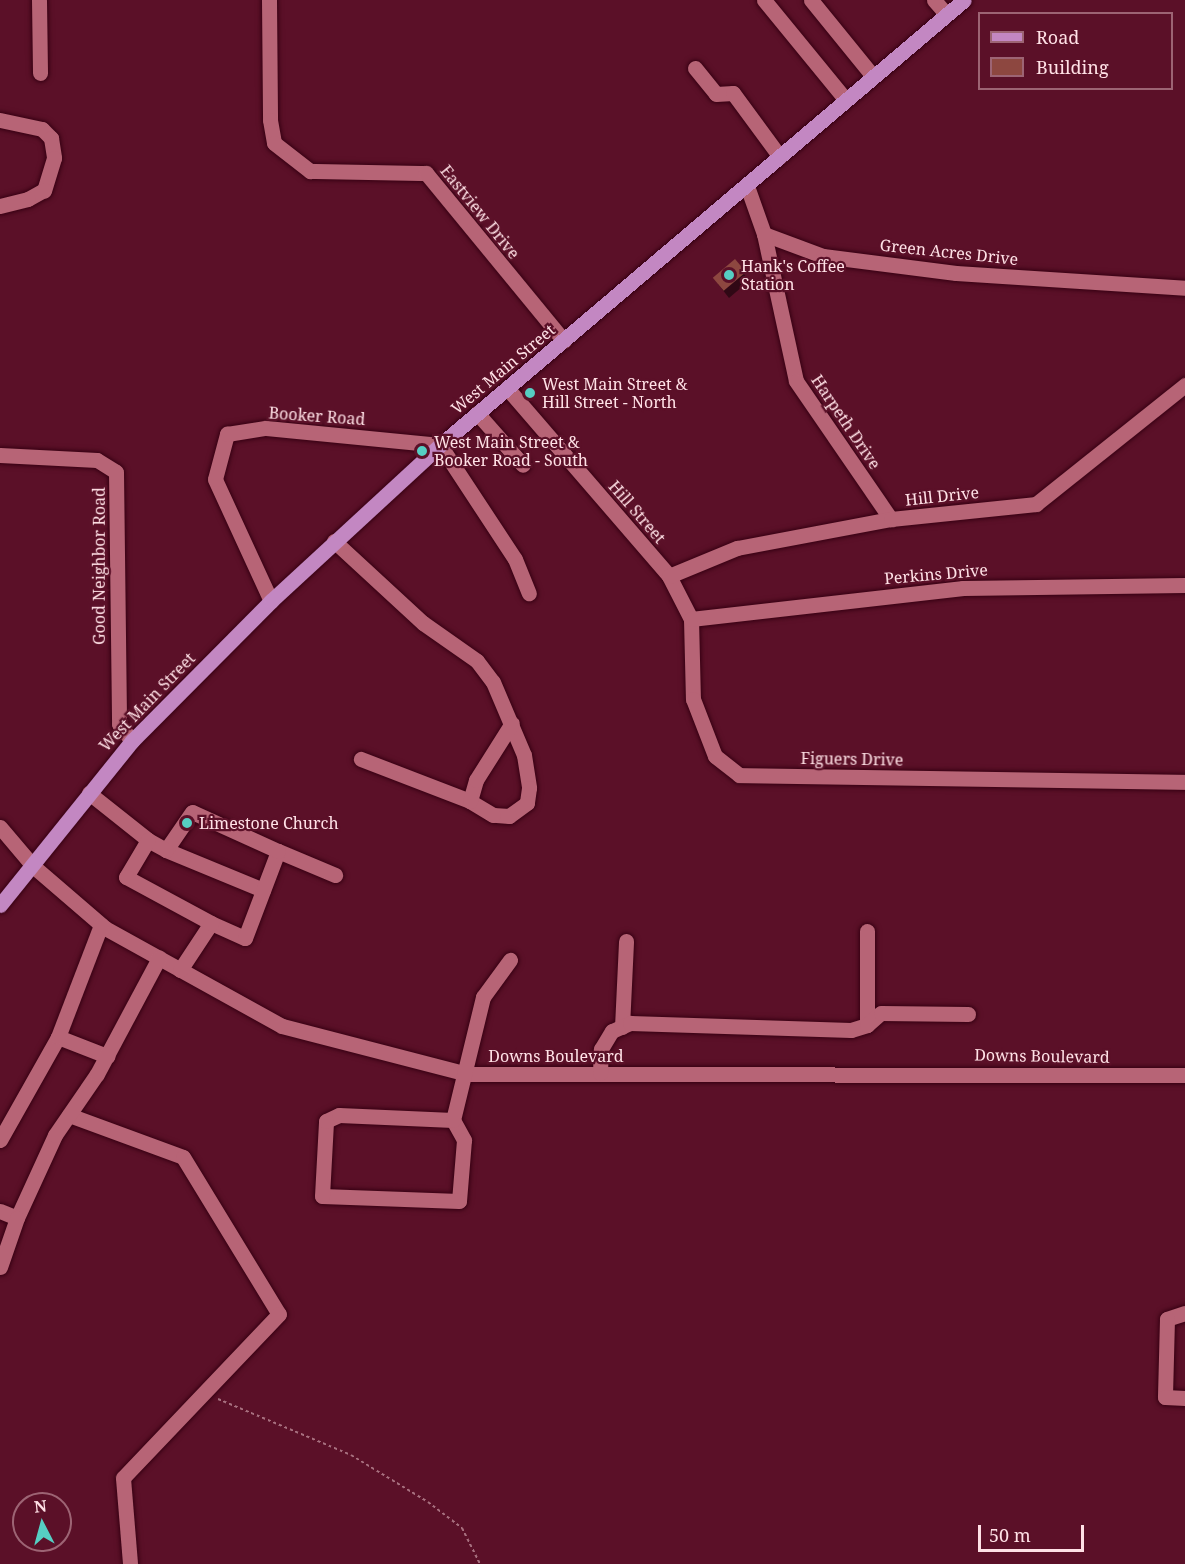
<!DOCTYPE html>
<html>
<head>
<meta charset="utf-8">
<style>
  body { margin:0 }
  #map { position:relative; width:1185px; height:1564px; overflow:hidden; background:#5b1028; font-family:"Noto Serif",serif }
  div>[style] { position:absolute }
  .shadow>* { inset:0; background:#0007 }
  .building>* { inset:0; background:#8d4740; transform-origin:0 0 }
  .path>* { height:2px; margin-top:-1px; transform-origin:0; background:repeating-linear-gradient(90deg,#a7707f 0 3px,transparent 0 6px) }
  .roads { filter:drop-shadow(0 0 2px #370013) drop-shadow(0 0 2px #370013) }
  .minor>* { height:15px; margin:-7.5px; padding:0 7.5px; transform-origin:7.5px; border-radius:7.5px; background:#b76476 }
  .major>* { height:15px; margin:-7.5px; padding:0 7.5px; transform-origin:7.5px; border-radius:7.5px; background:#c387c2 }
  .dots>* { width:16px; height:16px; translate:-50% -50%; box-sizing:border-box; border:3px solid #5b1028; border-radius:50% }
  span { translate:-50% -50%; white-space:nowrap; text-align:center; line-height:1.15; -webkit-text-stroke:4.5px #5b1028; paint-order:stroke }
  .street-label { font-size:16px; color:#ffe1e6 }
  .poi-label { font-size:16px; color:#ffe1e6 }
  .left { translate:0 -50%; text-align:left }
  .legend { position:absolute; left:978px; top:12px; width:195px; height:78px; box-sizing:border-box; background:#5b1028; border:2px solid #9d6474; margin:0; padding:8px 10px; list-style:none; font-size:18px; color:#ffe1e6 }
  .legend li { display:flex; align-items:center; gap:12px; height:30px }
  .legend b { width:30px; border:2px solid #9d6474 }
  .north { position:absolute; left:12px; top:1492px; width:60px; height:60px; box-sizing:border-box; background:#5b1028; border:2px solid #9d6474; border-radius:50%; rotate:354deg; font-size:16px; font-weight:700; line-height:24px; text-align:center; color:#ffe1e6 }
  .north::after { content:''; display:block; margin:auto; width:21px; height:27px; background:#56cec3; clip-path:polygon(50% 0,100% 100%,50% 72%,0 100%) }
  .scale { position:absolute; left:978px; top:1525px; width:106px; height:27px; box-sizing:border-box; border:3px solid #ffe1e6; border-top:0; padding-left:8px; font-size:18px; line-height:21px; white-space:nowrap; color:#ffe1e6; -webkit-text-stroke:4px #5b1028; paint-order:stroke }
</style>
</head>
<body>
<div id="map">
  <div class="shadow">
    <i style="clip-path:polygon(735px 261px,749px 281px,729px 298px,718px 284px)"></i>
  </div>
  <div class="building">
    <i style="left:735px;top:259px;width:17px;height:29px;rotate:50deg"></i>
  </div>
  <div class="path">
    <i style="left:218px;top:1399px;width:144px;rotate:22.8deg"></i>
    <i style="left:351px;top:1455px;width:90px;rotate:31.4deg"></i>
    <i style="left:428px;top:1502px;width:43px;rotate:37.4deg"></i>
    <i style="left:462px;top:1528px;width:40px;rotate:63.4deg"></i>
  </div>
  <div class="roads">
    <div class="minor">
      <i style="left:39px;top:0;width:73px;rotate:89.2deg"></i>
      <i style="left:269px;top:0;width:120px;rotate:89.5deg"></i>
      <i style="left:270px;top:120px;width:23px;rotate:80deg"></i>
      <i style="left:274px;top:143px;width:46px;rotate:37.9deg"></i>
      <i style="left:310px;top:171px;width:116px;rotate:1deg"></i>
      <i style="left:426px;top:173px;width:217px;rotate:50.6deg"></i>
      <i style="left:764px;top:0;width:128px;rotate:50.7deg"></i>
      <i style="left:811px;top:0;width:97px;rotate:50.9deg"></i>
      <i style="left:934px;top:0;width:18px;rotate:49deg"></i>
      <i style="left:695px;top:68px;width:33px;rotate:51deg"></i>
      <i style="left:716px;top:94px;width:17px;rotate:-3deg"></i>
      <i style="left:733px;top:93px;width:79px;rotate:53.7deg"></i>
      <i style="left:0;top:120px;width:43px;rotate:12.1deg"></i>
      <i style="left:42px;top:129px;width:13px;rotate:45deg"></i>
      <i style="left:51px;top:138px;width:20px;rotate:81deg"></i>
      <i style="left:54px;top:158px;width:34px;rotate:107deg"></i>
      <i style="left:44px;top:190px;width:18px;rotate:151deg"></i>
      <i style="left:28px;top:199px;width:29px;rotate:166deg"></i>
      <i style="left:747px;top:186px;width:51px;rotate:70.5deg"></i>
      <i style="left:764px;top:234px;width:63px;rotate:20.4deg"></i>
      <i style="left:823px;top:256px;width:134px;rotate:7.3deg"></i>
      <i style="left:956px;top:273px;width:229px;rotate:3.7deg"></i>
      <i style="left:764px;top:234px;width:150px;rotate:77.7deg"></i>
      <i style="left:796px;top:381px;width:168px;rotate:55.5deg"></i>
      <i style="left:507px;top:388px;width:248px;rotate:49.2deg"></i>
      <i style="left:669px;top:576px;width:48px;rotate:62.9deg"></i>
      <i style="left:691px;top:619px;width:80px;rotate:88.6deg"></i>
      <i style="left:693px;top:699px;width:61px;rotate:68.9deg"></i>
      <i style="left:715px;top:756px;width:31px;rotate:38deg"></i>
      <i style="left:739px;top:775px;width:446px;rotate:0.9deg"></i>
      <i style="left:477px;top:413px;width:69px;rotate:48.5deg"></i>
      <i style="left:0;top:455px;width:97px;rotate:3deg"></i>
      <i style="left:97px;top:460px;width:22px;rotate:32deg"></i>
      <i style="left:116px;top:472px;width:252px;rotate:89.3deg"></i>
      <i style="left:119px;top:724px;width:21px;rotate:53deg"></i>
      <i style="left:334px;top:541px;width:121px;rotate:42.7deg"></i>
      <i style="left:423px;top:623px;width:66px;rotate:35.1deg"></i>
      <i style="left:477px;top:661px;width:26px;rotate:53deg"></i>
      <i style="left:493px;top:682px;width:79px;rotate:67deg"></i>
      <i style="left:524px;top:755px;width:33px;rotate:81deg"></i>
      <i style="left:529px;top:788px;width:15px;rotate:98deg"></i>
      <i style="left:527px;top:803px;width:22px;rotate:144deg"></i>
      <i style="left:509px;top:816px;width:16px;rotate:-176deg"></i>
      <i style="left:493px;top:815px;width:27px;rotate:-149deg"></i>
      <i style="left:470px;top:801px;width:117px;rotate:-158.9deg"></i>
      <i style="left:669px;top:576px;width:74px;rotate:-22.4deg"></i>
      <i style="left:737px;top:548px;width:157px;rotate:-10.7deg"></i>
      <i style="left:891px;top:519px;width:146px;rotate:-5.9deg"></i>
      <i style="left:1036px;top:504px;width:191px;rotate:-38.6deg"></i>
      <i style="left:271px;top:601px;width:134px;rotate:-114.7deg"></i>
      <i style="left:215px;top:479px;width:47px;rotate:-75.1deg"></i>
      <i style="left:227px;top:434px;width:39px;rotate:-9deg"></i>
      <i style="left:266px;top:428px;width:175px;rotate:5.6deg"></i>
      <i style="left:440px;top:445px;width:136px;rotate:56.7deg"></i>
      <i style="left:515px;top:559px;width:37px;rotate:68deg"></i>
      <i style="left:691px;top:619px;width:274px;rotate:-6.5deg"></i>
      <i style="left:963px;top:588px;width:222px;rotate:-0.8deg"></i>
      <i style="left:89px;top:793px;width:75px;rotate:38.5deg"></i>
      <i style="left:470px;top:801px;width:22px;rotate:-74deg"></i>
      <i style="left:476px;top:780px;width:67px;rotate:-57.7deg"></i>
      <i style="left:0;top:827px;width:51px;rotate:49.8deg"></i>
      <i style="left:33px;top:866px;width:95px;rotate:40.7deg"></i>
      <i style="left:105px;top:928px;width:202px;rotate:29deg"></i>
      <i style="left:282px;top:1026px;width:191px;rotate:14.5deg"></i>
      <i style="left:467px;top:1074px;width:718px;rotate:0.08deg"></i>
      <i style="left:166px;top:850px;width:105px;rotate:22.4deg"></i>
      <i style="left:278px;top:851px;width:62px;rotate:22.8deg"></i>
      <i style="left:180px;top:970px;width:56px;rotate:-56.6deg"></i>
      <i style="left:211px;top:923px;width:37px;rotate:24deg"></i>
      <i style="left:245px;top:938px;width:93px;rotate:-69.2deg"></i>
      <i style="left:278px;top:851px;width:94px;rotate:-155.6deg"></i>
      <i style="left:192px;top:812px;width:46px;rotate:124.4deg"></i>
      <i style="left:166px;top:850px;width:21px;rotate:-151deg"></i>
      <i style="left:148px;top:840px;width:43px;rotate:120.7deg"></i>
      <i style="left:126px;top:877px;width:97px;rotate:28.4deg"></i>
      <i style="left:867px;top:1025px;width:94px;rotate:-90deg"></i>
      <i style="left:622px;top:1027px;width:86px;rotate:-87.3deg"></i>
      <i style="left:58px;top:1037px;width:53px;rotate:21.2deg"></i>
      <i style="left:600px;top:1073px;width:24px;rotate:-88deg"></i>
      <i style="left:601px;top:1049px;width:21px;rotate:-59deg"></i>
      <i style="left:612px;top:1031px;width:20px;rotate:-24deg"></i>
      <i style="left:630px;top:1023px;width:221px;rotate:1.8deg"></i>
      <i style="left:851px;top:1030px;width:17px;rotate:-17deg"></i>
      <i style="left:867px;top:1025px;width:18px;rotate:-41deg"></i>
      <i style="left:881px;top:1013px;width:87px;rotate:0.7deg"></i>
      <i style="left:69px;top:1115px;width:121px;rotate:20.2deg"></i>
      <i style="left:183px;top:1157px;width:184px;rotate:58.6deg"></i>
      <i style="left:279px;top:1314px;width:226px;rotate:133.6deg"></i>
      <i style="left:123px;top:1478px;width:86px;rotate:85.3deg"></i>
      <i style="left:453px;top:1120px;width:23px;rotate:61deg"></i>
      <i style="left:464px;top:1140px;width:61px;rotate:94.7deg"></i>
      <i style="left:459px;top:1201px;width:137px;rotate:-177.9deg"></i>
      <i style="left:322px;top:1196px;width:75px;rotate:-86.9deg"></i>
      <i style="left:326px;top:1121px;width:14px;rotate:-25deg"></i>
      <i style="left:339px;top:1115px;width:114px;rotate:2.5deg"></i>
      <i style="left:453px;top:1120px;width:127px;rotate:-76.3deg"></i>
      <i style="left:483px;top:997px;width:46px;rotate:-53.9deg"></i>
      <i style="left:0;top:1140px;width:118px;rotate:-60.6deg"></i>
      <i style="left:58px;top:1037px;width:120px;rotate:-69deg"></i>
      <i style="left:0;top:1211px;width:18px;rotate:22deg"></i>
      <i style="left:17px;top:1218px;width:91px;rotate:-65.4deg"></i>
      <i style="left:55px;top:1135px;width:74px;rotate:-55.5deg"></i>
      <i style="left:97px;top:1074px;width:132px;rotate:-61.9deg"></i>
      <i style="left:0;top:1267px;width:52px;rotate:-70.9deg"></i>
      <i style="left:1185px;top:1313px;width:19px;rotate:162deg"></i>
      <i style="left:1167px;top:1319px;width:78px;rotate:91.5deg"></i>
      <i style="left:1165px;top:1397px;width:20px;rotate:3deg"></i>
    </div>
    <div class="major">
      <i style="left:0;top:905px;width:211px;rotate:-51.2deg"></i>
      <i style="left:132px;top:741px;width:197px;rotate:-45.2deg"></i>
      <i style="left:271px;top:601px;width:230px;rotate:-42.7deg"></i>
      <i style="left:440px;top:445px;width:687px;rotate:-40.34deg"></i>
    </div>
  </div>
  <div class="dots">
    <i style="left:729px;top:275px;background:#56cec3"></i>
    <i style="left:530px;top:393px;background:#56cec3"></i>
    <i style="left:422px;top:451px;background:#56cec3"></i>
    <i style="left:187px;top:823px;background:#56cec3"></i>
  </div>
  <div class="street-label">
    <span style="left:480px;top:212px;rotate:51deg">Eastview Drive</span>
    <span style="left:949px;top:252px;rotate:6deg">Green Acres Drive</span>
    <span style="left:503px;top:369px;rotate:-40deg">West Main Street</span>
    <span style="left:317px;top:416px;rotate:4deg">Booker Road</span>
    <span style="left:846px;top:422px;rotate:56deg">Harpeth Drive</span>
    <span style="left:942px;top:496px;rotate:-6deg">Hill Drive</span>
    <span style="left:637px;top:512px;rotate:49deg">Hill Street</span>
    <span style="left:99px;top:566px;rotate:-90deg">Good Neighbor Road</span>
    <span style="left:936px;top:574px;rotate:-5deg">Perkins Drive</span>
    <span style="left:147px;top:702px;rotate:-46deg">West Main Street</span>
    <span style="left:852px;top:759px;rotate:1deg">Figuers Drive</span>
    <span style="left:556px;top:1056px">Downs Boulevard</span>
    <span style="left:1042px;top:1056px;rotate:1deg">Downs Boulevard</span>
  </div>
  <div class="poi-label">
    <span class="left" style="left:741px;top:275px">Hank's Coffee<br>Station</span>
    <span class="left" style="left:542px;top:393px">West Main Street &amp;<br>Hill Street - North</span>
    <span class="left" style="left:434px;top:451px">West Main Street &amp;<br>Booker Road - South</span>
    <span class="left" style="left:199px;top:823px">Limestone Church</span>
  </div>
  <ul class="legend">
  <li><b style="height:8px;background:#c387c2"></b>Road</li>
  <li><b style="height:16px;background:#8d4740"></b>Building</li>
  </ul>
  <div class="north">N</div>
  <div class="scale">50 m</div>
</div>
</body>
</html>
